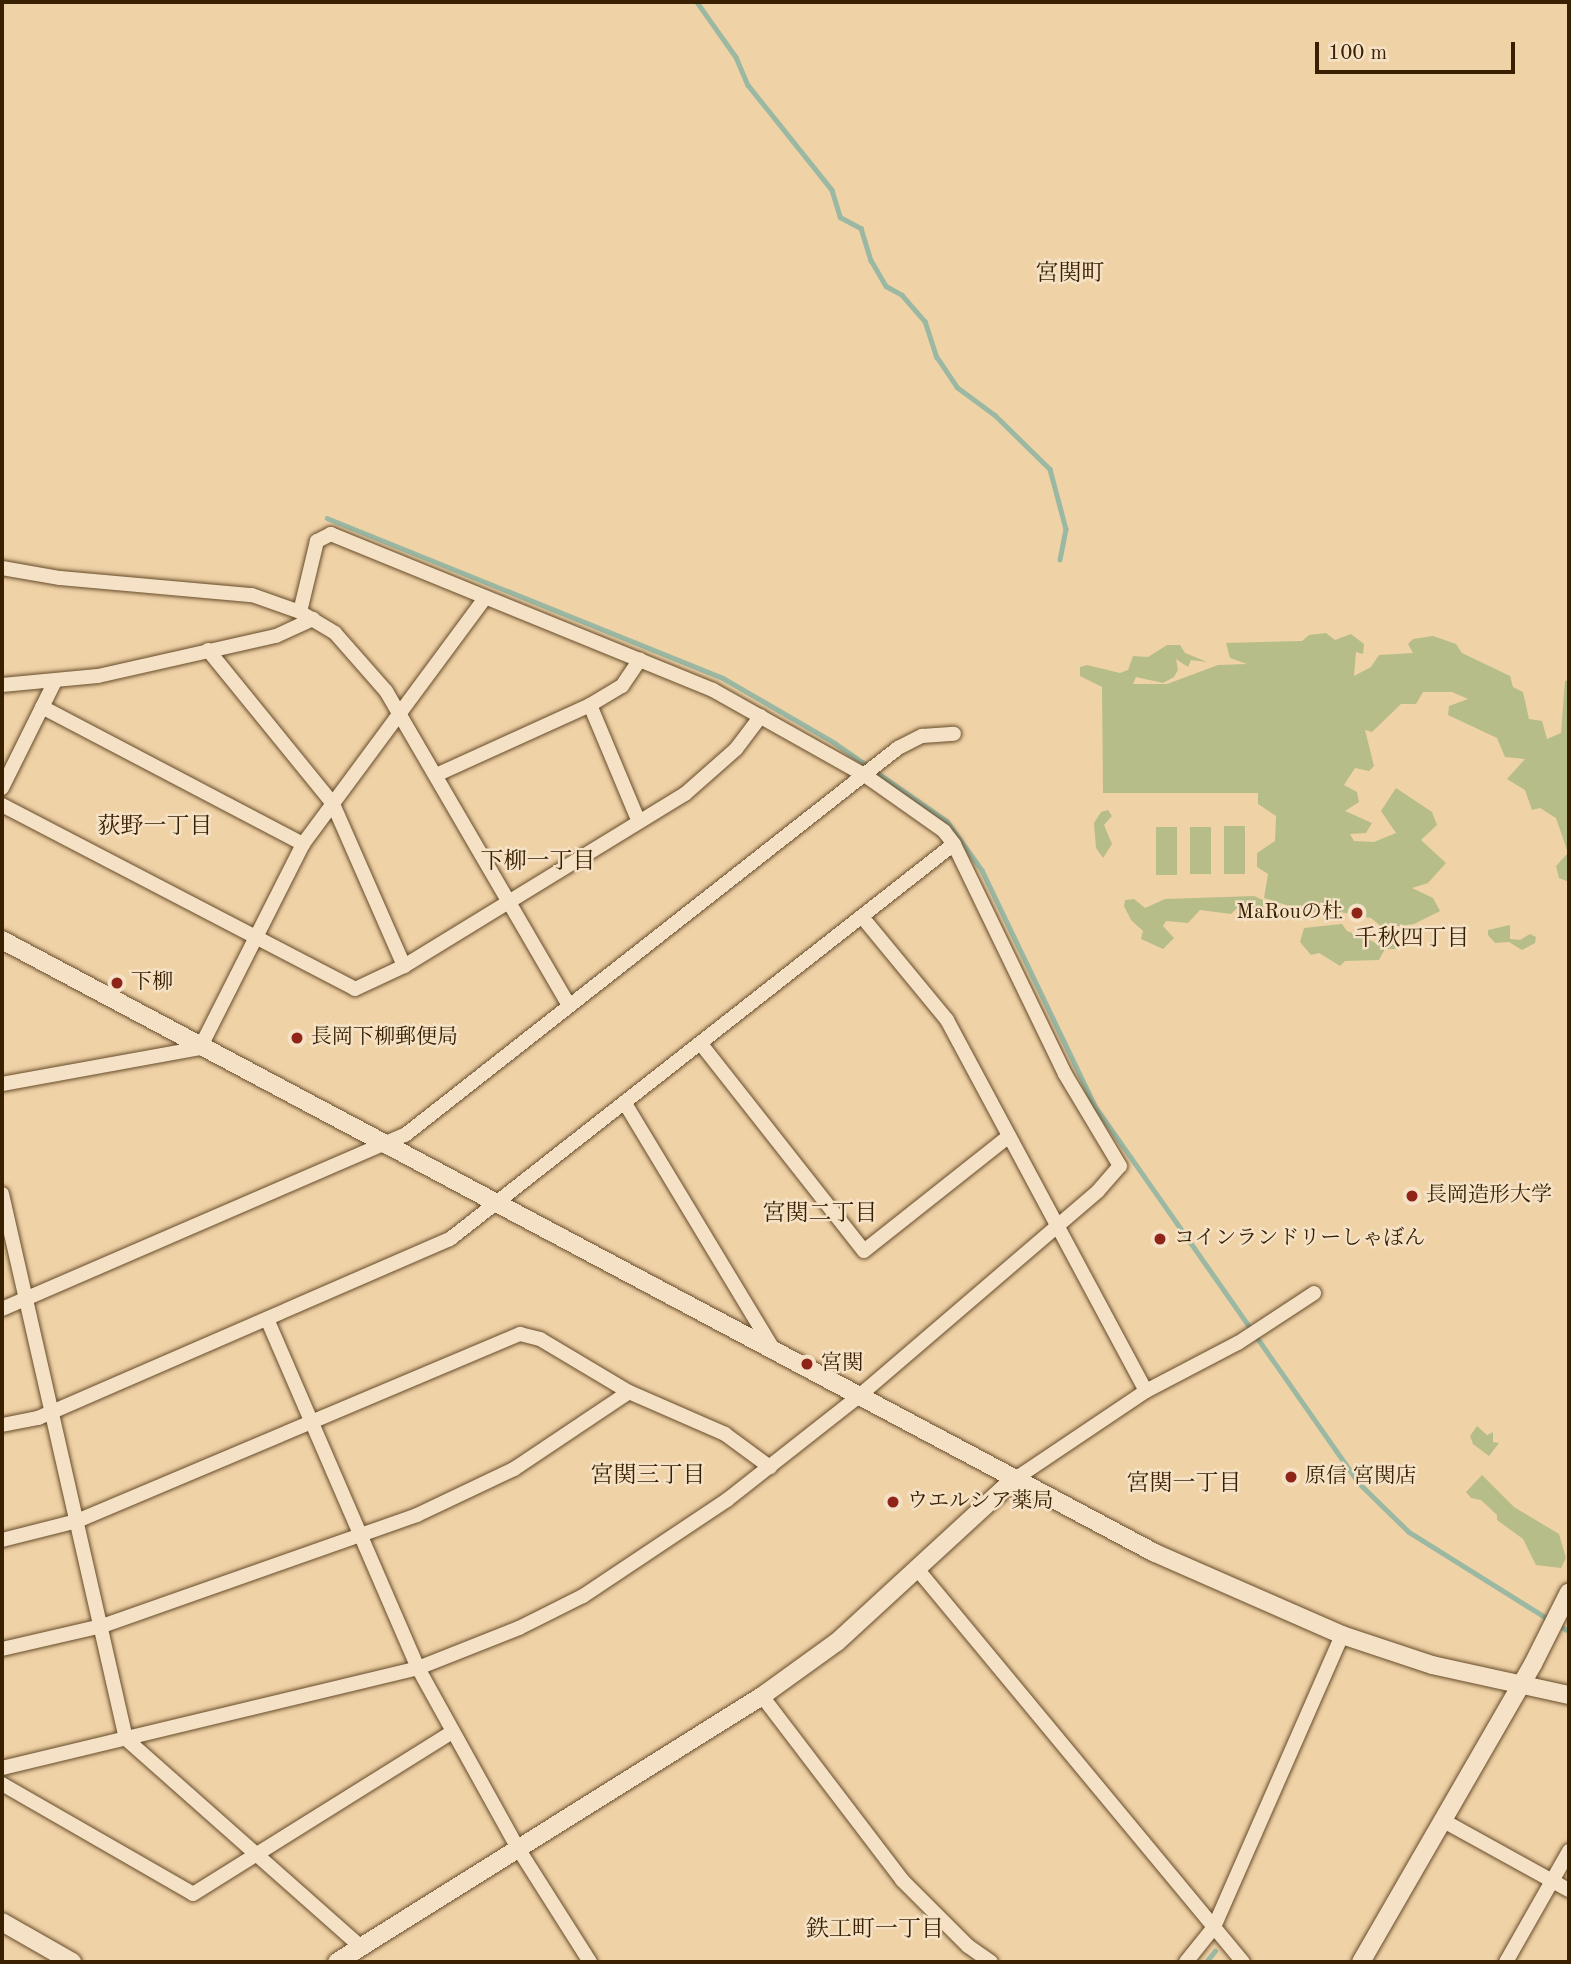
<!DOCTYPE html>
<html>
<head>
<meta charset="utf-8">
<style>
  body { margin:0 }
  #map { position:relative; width:1571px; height:1964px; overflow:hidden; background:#f0d2a7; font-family:"Old Standard TT","Noto Serif JP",serif }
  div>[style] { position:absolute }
  .green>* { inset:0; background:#b6bd89; transform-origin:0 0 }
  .stream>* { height:4.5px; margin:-2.25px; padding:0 2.25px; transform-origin:2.25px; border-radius:2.25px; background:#9bb8a3 }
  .roads { filter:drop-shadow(0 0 2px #664c2a) drop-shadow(0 0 2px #664c2a) }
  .minor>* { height:14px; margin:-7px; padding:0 7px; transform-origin:7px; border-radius:7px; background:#f5e2c6 }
  .tertiary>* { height:18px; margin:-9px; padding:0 9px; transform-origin:9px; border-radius:9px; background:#f5e2c6 }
  .dots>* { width:19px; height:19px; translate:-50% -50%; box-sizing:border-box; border:4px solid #f5e2c6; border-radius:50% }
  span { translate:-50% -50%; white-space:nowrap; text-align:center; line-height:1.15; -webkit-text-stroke:5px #f5e2c6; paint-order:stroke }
  .poi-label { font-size:21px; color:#382000 }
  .right { translate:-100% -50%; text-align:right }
  .left { translate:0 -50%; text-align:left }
  .neighbourhood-label { font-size:23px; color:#382000 }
  .frame { position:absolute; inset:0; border:4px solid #382000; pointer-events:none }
  .scale { position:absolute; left:1315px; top:42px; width:200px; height:32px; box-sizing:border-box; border:4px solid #382000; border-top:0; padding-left:9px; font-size:21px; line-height:24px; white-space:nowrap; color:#382000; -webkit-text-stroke:5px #f5e2c6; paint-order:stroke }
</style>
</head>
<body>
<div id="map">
  <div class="green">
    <i style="clip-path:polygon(1326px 633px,1335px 640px,1351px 634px,1364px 644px,1363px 654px,1356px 652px,1354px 676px,1371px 667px,1379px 655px,1413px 653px,1408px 644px,1413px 639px,1433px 636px,1456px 644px,1462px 653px,1510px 676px,1513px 687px,1523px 692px,1529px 719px,1542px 721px,1547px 739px,1561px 733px,1565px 681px,1569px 680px,1569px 882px,1559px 878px,1556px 866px,1568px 853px,1556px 818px,1540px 808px,1532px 810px,1525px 790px,1507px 779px,1525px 759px,1505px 757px,1497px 738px,1448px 715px,1449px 706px,1468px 699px,1452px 692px,1423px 692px,1416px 704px,1401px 704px,1372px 732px,1365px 730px,1374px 766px,1369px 771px,1355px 768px,1344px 785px,1357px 792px,1359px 802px,1345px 811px,1372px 823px,1366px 833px,1350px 834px,1354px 841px,1374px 842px,1396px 833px,1381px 811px,1396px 788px,1432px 812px,1437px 825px,1421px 840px,1446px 863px,1428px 883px,1412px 888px,1433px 898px,1440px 911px,1414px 924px,1383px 928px,1371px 918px,1320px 908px,1304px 919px,1296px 908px,1264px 898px,1268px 874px,1257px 867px,1257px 853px,1275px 841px,1276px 816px,1258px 804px,1258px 793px,1103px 793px,1102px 687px,1080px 676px,1080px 667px,1087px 665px,1120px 673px,1128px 670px,1133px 656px,1148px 657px,1167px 645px,1180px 645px,1185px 653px,1207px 662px,1191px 660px,1188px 667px,1176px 659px,1178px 670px,1174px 677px,1163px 683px,1136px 677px,1133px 684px,1167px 684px,1218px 665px,1247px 664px,1230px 658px,1226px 643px,1302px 641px,1309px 635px)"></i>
    <i style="clip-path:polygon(1108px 810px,1112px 816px,1104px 825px,1112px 844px,1103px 858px,1096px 848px,1094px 823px,1101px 812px)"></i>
    <i style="left:1224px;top:826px;width:21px;height:48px"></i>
    <i style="left:1156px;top:827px;width:21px;height:48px"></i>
    <i style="left:1190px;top:827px;width:21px;height:47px"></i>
    <i style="clip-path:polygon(1254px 896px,1263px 900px,1264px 912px,1240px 905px,1231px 914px,1200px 910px,1188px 923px,1166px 921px,1163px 926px,1174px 938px,1163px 949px,1141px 939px,1143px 931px,1131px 920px,1124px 906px,1125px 900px,1134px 899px,1145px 908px,1165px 899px)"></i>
    <i style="clip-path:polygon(1342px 924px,1347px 931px,1379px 944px,1393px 943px,1396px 949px,1385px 949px,1379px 960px,1345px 961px,1340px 966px,1319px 953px,1311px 955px,1300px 942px,1304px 928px)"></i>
    <i style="clip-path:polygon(1510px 925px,1510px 939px,1520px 940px,1530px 934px,1536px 937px,1535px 943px,1522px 950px,1509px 942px,1495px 943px,1488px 935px,1488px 930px)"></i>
    <i style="clip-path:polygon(1477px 1426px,1487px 1435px,1493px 1432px,1493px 1442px,1499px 1443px,1489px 1456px,1473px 1444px,1470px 1436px)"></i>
    <i style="clip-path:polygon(1482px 1475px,1514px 1507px,1559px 1534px,1566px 1558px,1561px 1568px,1536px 1565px,1523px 1539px,1497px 1520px,1497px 1515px,1481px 1500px,1471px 1498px,1466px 1492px)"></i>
  </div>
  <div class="stream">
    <i style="left:697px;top:2px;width:67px;rotate:54.7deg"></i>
    <i style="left:736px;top:57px;width:30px;rotate:67deg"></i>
    <i style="left:748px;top:85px;width:134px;rotate:51.3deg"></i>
    <i style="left:832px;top:190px;width:28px;rotate:73deg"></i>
    <i style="left:840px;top:217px;width:24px;rotate:28deg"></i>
    <i style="left:861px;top:228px;width:34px;rotate:73deg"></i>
    <i style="left:871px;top:260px;width:30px;rotate:60deg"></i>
    <i style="left:886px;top:286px;width:18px;rotate:29deg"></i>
    <i style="left:902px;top:295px;width:35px;rotate:49deg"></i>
    <i style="left:925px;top:321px;width:38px;rotate:72deg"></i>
    <i style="left:937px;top:357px;width:36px;rotate:56deg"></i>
    <i style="left:957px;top:387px;width:47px;rotate:36.4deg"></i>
    <i style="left:995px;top:415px;width:77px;rotate:44.5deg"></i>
    <i style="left:1050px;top:469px;width:62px;rotate:75.1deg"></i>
    <i style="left:1066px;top:529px;width:31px;rotate:101deg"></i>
    <i style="left:327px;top:518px;width:427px;rotate:22deg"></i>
    <i style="left:723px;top:678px;width:129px;rotate:30.1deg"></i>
    <i style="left:835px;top:743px;width:136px;rotate:34.9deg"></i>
    <i style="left:947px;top:821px;width:60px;rotate:54.5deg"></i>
    <i style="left:982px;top:870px;width:262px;rotate:64.4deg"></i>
    <i style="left:1095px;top:1106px;width:459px;rotate:55deg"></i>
    <i style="left:1358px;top:1482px;width:71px;rotate:44.4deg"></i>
    <i style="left:1409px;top:1532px;width:166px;rotate:32deg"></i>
    <i style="left:1558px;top:1625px;width:13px;rotate:29deg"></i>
    <i style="left:1206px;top:1962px;width:14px;rotate:-51deg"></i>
  </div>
  <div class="roads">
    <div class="minor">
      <i style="left:2px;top:568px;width:59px;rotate:9.8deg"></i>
      <i style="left:60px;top:578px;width:193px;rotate:5.1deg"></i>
      <i style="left:252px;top:595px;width:51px;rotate:19.5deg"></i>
      <i style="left:300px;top:612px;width:41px;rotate:31deg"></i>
      <i style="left:335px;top:633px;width:77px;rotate:48.7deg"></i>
      <i style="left:386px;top:691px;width:362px;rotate:59.8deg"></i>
      <i style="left:208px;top:650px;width:198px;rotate:50.9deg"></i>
      <i style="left:333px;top:804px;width:177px;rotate:66.3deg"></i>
      <i style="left:2px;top:685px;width:96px;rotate:-5.4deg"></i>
      <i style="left:98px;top:676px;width:182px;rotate:-12.7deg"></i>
      <i style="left:276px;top:636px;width:41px;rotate:-24.7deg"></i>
      <i style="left:590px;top:705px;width:125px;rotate:67.3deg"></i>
      <i style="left:42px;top:707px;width:295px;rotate:27.7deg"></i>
      <i style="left:436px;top:775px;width:169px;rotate:-24.4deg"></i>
      <i style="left:590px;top:705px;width:37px;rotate:-31deg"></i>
      <i style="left:622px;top:686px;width:32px;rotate:-56deg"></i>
      <i style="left:2px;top:788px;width:119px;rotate:-63.6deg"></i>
      <i style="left:2px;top:805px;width:398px;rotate:27.5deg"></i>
      <i style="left:355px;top:989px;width:54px;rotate:-25.1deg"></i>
      <i style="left:404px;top:966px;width:329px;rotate:-31.5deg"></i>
      <i style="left:685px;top:794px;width:68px;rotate:-41.4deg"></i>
      <i style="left:736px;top:749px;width:41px;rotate:-52.9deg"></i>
      <i style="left:863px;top:918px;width:132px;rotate:50.5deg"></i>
      <i style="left:947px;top:1020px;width:421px;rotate:61.8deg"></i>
      <i style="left:1146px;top:1391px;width:161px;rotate:146.1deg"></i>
      <i style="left:701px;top:1044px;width:263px;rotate:51.8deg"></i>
      <i style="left:864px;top:1251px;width:185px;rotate:-38.4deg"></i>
      <i style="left:2px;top:1084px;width:201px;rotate:-10.3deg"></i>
      <i style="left:200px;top:1048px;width:229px;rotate:-63.2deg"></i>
      <i style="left:303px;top:844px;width:306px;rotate:-53.5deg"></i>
      <i style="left:626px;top:1105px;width:288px;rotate:58.9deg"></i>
      <i style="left:2px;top:1194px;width:559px;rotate:77.18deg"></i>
      <i style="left:126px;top:1739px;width:314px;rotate:41.5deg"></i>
      <i style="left:2px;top:1309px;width:439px;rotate:-23.4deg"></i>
      <i style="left:405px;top:1135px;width:627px;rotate:-38.13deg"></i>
      <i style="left:898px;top:748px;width:27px;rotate:-27deg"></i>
      <i style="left:922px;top:736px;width:32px;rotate:-4deg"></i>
      <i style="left:267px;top:1319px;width:380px;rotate:66.6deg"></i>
      <i style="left:418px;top:1668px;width:208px;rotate:61deg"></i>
      <i style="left:519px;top:1850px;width:133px;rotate:57.6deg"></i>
      <i style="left:1146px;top:1391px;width:104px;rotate:-27.6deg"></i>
      <i style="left:1238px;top:1343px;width:91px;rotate:-33.3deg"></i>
      <i style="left:2px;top:1425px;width:37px;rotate:-11deg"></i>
      <i style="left:38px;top:1418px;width:449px;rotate:-23.5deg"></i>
      <i style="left:450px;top:1239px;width:640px;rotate:-38.09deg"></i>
      <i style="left:2px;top:1540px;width:77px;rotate:-14.2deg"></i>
      <i style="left:77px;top:1521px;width:481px;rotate:-22.9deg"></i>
      <i style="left:520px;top:1334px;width:21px;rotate:14deg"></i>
      <i style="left:540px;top:1339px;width:104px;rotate:30.8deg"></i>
      <i style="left:629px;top:1392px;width:105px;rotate:23.6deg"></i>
      <i style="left:725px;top:1434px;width:56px;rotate:36.3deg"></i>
      <i style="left:918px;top:1570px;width:509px;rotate:50.34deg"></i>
      <i style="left:2px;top:1649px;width:103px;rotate:-13deg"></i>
      <i style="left:102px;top:1626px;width:334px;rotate:-19.4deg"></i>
      <i style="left:417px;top:1515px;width:107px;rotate:-25.4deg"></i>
      <i style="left:514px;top:1469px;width:138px;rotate:-33.8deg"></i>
      <i style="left:762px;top:1696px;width:231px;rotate:52.7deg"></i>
      <i style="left:902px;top:1880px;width:93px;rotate:45deg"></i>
      <i style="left:968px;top:1946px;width:28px;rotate:35deg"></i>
      <i style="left:2px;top:1768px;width:428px;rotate:-13.5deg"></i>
      <i style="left:418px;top:1668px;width:109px;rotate:-21.6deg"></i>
      <i style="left:519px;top:1628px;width:72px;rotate:-26.6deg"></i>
      <i style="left:583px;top:1596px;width:173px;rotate:-33.7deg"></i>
      <i style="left:727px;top:1500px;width:168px;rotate:-38.2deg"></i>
      <i style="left:859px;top:1396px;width:315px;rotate:-40.6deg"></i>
      <i style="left:1098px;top:1191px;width:33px;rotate:-49deg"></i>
      <i style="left:1120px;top:1166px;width:107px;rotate:-120.9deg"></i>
      <i style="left:1065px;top:1074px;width:255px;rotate:-115.8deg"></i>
      <i style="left:954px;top:844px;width:16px;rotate:-128deg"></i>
      <i style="left:944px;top:831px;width:95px;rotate:-144.8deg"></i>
      <i style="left:866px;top:776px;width:176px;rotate:-150.7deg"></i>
      <i style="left:713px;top:690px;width:413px;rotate:-157.8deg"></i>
      <i style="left:331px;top:534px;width:16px;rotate:153deg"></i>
      <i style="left:317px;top:541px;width:73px;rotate:103.5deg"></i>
      <i style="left:2px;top:1784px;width:220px;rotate:29.9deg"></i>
      <i style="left:193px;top:1894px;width:305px;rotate:-32deg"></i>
      <i style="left:1442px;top:1820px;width:145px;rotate:28.9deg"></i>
      <i style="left:1186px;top:1962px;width:45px;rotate:-51.3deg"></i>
      <i style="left:1214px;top:1927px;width:319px;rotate:-66.3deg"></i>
      <i style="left:1506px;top:1962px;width:128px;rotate:-60.4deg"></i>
    </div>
    <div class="tertiary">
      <i style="left:2px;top:940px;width:1306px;rotate:28deg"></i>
      <i style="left:1155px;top:1553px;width:204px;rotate:23.7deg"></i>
      <i style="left:1342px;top:1635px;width:95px;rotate:18.4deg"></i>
      <i style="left:1432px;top:1665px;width:140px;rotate:12.4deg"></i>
      <i style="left:2px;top:1922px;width:81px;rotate:29.7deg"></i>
      <i style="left:337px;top:1962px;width:501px;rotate:-32.04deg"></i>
      <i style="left:762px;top:1696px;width:92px;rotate:-35.8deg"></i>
      <i style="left:837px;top:1642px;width:238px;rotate:-42.6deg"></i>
      <i style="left:1361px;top:1962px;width:344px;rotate:-60deg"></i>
      <i style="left:1533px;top:1664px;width:80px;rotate:-63.4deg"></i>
    </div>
  </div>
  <div class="dots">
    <i style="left:1357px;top:913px;background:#8f2418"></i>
    <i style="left:117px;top:983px;background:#8f2418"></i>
    <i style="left:297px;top:1038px;background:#8f2418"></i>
    <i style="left:1412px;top:1196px;background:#8f2418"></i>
    <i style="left:1160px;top:1239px;background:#8f2418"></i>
    <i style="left:807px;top:1364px;background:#8f2418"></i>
    <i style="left:1291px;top:1477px;background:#8f2418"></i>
    <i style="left:893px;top:1502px;background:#8f2418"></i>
  </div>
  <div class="poi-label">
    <span class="right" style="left:1343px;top:913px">MaRouの杜</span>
    <span class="left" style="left:131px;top:983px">下柳</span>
    <span class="left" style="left:311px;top:1038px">長岡下柳郵便局</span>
    <span class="left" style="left:1426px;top:1196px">長岡造形大学</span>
    <span class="left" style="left:1174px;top:1239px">コインランドリーしゃぼん</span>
    <span class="left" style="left:821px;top:1364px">宮関</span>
    <span class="left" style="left:1305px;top:1477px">原信 宮関店</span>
    <span class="left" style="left:907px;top:1502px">ウエルシア薬局</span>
  </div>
  <div class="neighbourhood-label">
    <span style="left:1070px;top:274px">宮関町</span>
    <span style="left:155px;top:827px">荻野一丁目</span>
    <span style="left:538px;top:862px">下柳一丁目</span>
    <span style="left:1412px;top:939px">千秋四丁目</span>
    <span style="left:820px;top:1214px">宮関二丁目</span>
    <span style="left:648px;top:1476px">宮関三丁目</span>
    <span style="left:1184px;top:1484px">宮関一丁目</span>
    <span style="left:875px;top:1930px">鉄工町一丁目</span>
  </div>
  <div class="frame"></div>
  <div class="scale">100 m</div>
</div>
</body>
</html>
